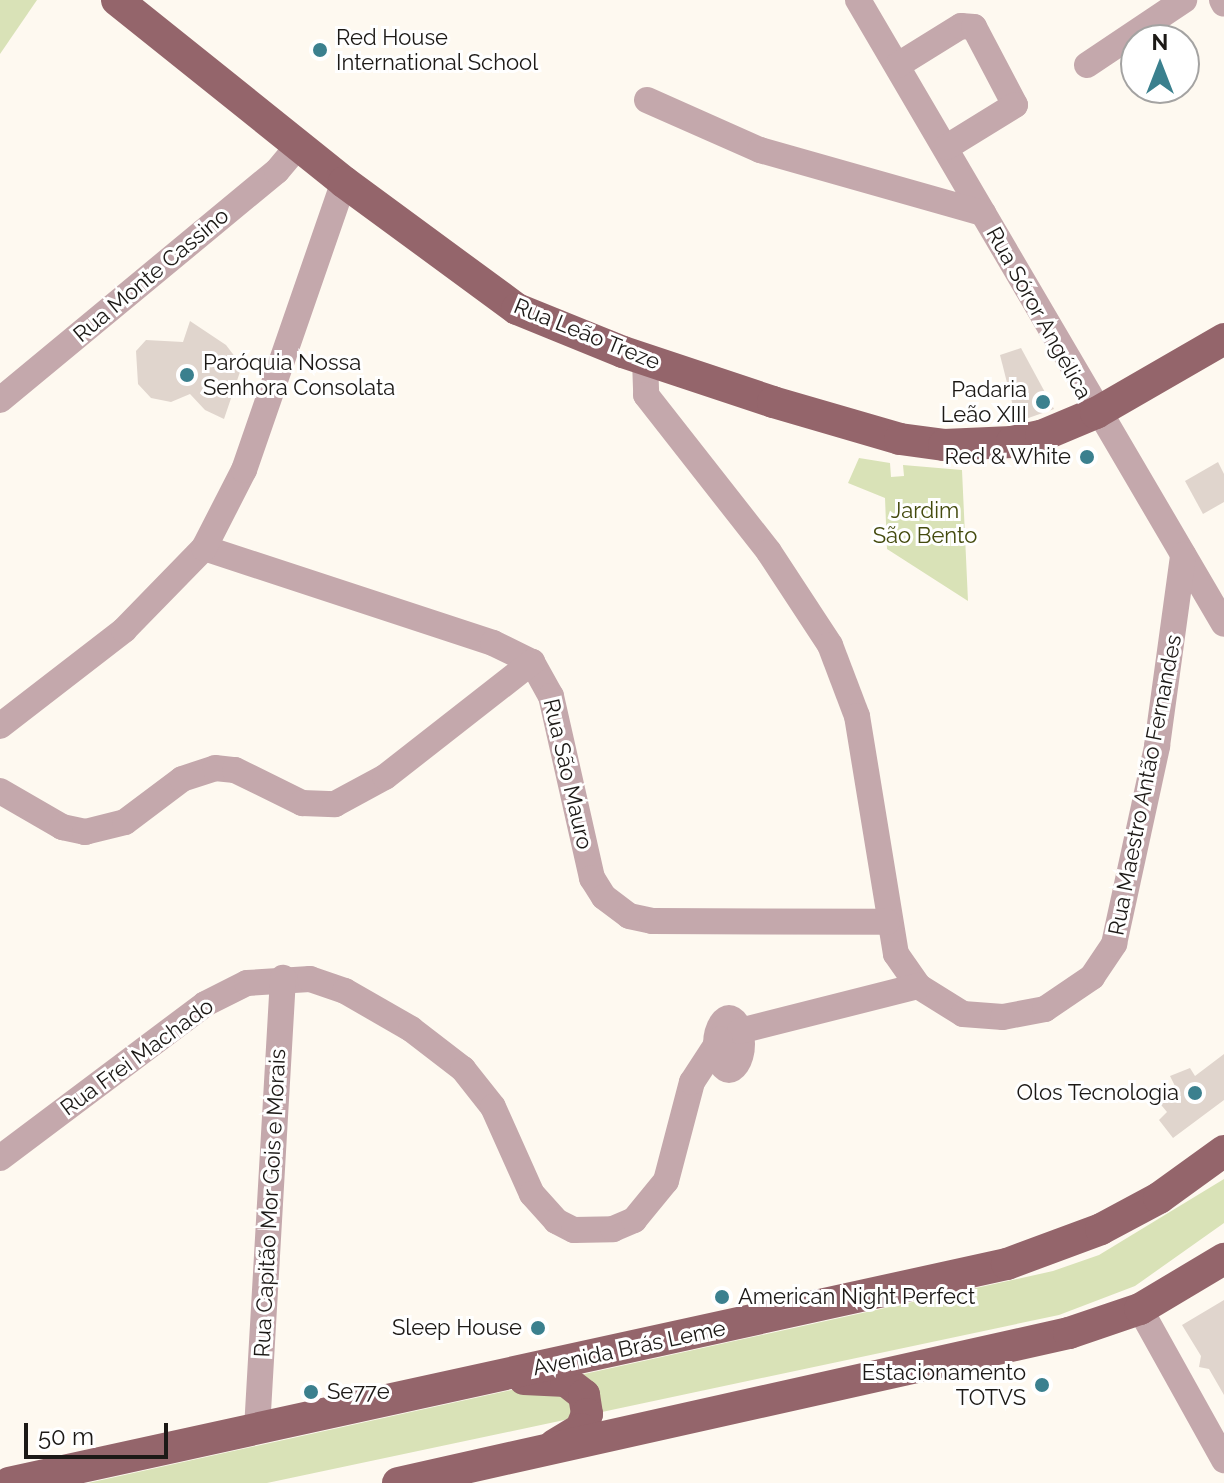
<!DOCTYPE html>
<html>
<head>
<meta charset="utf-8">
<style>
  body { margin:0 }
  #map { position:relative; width:1224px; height:1483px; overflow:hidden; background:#fef9f0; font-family:Raleway,sans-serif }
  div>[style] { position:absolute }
  .green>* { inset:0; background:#d9e2b7 }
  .building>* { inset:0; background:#e0d5cd }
  .minor>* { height:26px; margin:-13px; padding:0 13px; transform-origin:13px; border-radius:13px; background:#c4a8ac }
  .minor>.ring { margin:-13px; padding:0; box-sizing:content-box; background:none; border:26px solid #c4a8ac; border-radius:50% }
  .major>* { height:32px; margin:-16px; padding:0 16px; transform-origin:16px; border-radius:16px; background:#94656b }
  .dots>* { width:22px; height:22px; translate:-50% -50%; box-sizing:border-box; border:4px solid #fff; border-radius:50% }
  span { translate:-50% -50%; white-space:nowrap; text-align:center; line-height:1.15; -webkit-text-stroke:6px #fff; paint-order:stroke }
  .poi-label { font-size:22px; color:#1c1916 }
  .left { translate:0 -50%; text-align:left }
  .right { translate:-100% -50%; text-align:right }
  .street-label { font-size:22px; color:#1c1916 }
  .park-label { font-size:22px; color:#444b0e }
  .north { position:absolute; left:1120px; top:24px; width:80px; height:80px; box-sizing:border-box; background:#fff; border:2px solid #a4a3a2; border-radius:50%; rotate:0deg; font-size:22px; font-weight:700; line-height:32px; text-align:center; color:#1c1916 }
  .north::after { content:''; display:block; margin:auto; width:28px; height:36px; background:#3b808e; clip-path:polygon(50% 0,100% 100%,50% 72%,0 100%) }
  .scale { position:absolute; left:24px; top:1423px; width:144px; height:36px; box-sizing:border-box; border:4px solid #1c1916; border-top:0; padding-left:10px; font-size:24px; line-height:28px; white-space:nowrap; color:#1c1916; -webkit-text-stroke:6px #fff; paint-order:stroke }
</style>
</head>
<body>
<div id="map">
  <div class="green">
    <i style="clip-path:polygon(0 0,37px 0,0 54px)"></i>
    <i style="clip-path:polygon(859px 458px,890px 463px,891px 477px,904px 476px,903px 465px,962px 470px,968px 601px,887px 549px,885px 498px,848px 483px)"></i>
    <i style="clip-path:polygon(1224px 1179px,1224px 1223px,1135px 1286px,1059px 1315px,267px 1483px,88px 1483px,1053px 1271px,1099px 1255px)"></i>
  </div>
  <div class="building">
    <i style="clip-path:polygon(190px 321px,226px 345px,242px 366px,224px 419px,205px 410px,190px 394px,171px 402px,151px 398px,138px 384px,136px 351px,146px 340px,183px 342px)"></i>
    <i style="clip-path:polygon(1021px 348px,1054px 409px,1017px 422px,1000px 355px)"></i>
    <i style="clip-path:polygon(1218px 462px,1224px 474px,1224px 502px,1203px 514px,1185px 481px)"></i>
    <i style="clip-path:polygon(1224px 1054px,1224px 1100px,1173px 1138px,1159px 1120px,1167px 1112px,1157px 1100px,1175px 1086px,1170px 1076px,1190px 1068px,1195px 1076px)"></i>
    <i style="clip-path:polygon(1224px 1300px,1224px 1395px,1209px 1369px,1199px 1367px,1201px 1356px,1182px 1325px)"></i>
  </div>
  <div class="minor">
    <i style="left:858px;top:0;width:723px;rotate:59.61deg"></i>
    <i style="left:1222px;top:0;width:4px;rotate:63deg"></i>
    <i style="left:898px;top:65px;width:74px;rotate:-31.8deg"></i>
    <i style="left:961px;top:26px;width:13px;rotate:4deg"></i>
    <i style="left:974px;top:27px;width:88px;rotate:62.3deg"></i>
    <i style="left:1015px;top:105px;width:80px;rotate:148.3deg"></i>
    <i style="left:1087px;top:65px;width:117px;rotate:-33.8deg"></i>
    <i style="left:647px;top:100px;width:124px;rotate:23.9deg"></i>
    <i style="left:760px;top:150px;width:232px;rotate:15.8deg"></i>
    <i style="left:645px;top:360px;width:35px;rotate:88deg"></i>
    <i style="left:646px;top:395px;width:199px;rotate:51.9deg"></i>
    <i style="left:769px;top:552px;width:111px;rotate:56.7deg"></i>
    <i style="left:830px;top:645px;width:76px;rotate:69.2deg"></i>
    <i style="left:857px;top:716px;width:241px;rotate:80.7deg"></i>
    <i style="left:896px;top:954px;width:39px;rotate:55deg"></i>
    <i style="left:918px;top:986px;width:53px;rotate:31.9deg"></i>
    <i style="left:963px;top:1014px;width:40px;rotate:4.3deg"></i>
    <i style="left:1003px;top:1017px;width:43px;rotate:-10.8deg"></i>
    <i style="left:1045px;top:1009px;width:57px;rotate:-34.2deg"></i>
    <i style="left:1092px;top:977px;width:40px;rotate:-56deg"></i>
    <i style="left:1114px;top:944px;width:203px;rotate:-77.7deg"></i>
    <i style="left:1157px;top:746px;width:193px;rotate:-82.2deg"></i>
    <i style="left:0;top:400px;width:359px;rotate:-39.6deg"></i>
    <i style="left:277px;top:171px;width:34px;rotate:-50deg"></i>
    <i style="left:204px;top:548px;width:304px;rotate:18.2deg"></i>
    <i style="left:493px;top:643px;width:43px;rotate:26deg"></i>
    <i style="left:532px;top:662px;width:39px;rotate:61deg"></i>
    <i style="left:551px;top:696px;width:187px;rotate:77.3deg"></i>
    <i style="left:592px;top:878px;width:22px;rotate:58deg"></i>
    <i style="left:604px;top:897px;width:31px;rotate:37deg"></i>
    <i style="left:629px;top:916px;width:24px;rotate:12deg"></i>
    <i style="left:652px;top:921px;width:235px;rotate:0.2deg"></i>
    <i style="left:0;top:726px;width:157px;rotate:-37.7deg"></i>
    <i style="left:124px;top:630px;width:115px;rotate:-45.7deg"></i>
    <i style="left:204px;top:548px;width:88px;rotate:-62.9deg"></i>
    <i style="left:244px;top:470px;width:305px;rotate:-70.9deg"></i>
    <i style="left:0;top:791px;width:72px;rotate:30.1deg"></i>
    <i style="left:62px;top:827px;width:24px;rotate:12deg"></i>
    <i style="left:85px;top:832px;width:41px;rotate:-14deg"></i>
    <i style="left:125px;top:822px;width:71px;rotate:-37deg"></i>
    <i style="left:182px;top:779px;width:35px;rotate:-18deg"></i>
    <i style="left:215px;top:768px;width:20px;rotate:6deg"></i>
    <i style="left:235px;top:770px;width:75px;rotate:26.2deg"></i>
    <i style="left:302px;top:803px;width:33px;rotate:2deg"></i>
    <i style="left:335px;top:804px;width:57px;rotate:-28.4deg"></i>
    <i style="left:385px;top:777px;width:187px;rotate:-38deg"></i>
    <i class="ring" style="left:716px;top:1018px;width:-2px;height:-2px"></i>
    <i style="left:740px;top:1031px;width:184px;rotate:-14.2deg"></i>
    <i style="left:0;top:1158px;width:256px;rotate:-36.9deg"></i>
    <i style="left:205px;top:1004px;width:47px;rotate:-26.6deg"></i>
    <i style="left:247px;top:983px;width:63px;rotate:-3.6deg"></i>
    <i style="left:310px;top:979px;width:37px;rotate:19deg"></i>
    <i style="left:345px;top:991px;width:76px;rotate:29.9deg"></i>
    <i style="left:411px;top:1029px;width:66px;rotate:37.6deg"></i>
    <i style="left:463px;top:1069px;width:48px;rotate:51.7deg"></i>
    <i style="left:493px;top:1107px;width:95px;rotate:65.9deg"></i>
    <i style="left:532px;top:1194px;width:36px;rotate:48deg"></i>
    <i style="left:556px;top:1221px;width:20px;rotate:27deg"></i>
    <i style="left:574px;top:1230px;width:39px;rotate:-1deg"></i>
    <i style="left:613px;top:1229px;width:23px;rotate:-23deg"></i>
    <i style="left:634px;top:1220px;width:50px;rotate:-50.6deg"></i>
    <i style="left:666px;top:1181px;width:102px;rotate:-75.3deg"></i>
    <i style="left:692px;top:1082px;width:51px;rotate:-56.9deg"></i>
    <i style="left:1140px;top:1309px;width:173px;rotate:60.9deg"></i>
    <i style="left:257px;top:1429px;width:452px;rotate:-86.7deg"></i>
  </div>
  <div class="major">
    <i style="left:117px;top:0;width:291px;rotate:38.7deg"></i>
    <i style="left:344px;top:182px;width:215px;rotate:36.3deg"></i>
    <i style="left:517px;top:309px;width:114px;rotate:22.1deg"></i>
    <i style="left:623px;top:352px;width:158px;rotate:18.4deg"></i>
    <i style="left:773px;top:402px;width:132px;rotate:16.2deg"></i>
    <i style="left:900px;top:439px;width:44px;rotate:7.8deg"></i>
    <i style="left:944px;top:445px;width:68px;rotate:-2.5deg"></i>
    <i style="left:1012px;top:442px;width:30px;rotate:-12deg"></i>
    <i style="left:1041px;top:436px;width:60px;rotate:-22.7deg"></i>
    <i style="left:1096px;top:413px;width:148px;rotate:-30deg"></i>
    <i style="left:524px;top:1379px;width:42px;rotate:2.7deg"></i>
    <i style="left:566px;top:1381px;width:23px;rotate:38deg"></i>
    <i style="left:584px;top:1395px;width:19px;rotate:81deg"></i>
    <i style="left:587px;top:1414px;width:16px;rotate:112deg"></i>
    <i style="left:581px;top:1429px;width:31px;rotate:149deg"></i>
    <i style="left:9px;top:1483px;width:1022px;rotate:-12.38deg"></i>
    <i style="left:1007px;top:1264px;width:100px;rotate:-20.4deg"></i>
    <i style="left:1101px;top:1229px;width:66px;rotate:-28.1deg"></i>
    <i style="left:1159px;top:1198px;width:80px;rotate:-35.9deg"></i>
    <i style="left:398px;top:1483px;width:688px;rotate:-12.6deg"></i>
    <i style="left:1069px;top:1333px;width:75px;rotate:-18.7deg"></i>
    <i style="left:1140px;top:1309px;width:98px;rotate:-30.8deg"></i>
  </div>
  <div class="dots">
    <i style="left:320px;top:50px;background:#3b808e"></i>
    <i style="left:187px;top:375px;background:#3b808e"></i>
    <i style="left:1043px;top:402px;background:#3b808e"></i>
    <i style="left:1087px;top:457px;background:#3b808e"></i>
    <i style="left:1195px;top:1093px;background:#3b808e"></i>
    <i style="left:722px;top:1297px;background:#3b808e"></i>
    <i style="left:538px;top:1328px;background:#3b808e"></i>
    <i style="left:1042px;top:1385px;background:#3b808e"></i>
    <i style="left:311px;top:1392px;background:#3b808e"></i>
  </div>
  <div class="poi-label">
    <span class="left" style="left:336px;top:50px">Red House<br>International School</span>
    <span class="left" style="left:203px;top:375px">Paróquia Nossa<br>Senhora Consolata</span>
    <span class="right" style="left:1027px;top:402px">Padaria<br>Leão XIII</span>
    <span class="right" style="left:1071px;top:457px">Red &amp; White</span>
    <span class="right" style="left:1179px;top:1093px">Olos Tecnologia</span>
    <span class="left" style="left:738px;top:1297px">American Night Perfect</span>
    <span class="right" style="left:522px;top:1328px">Sleep House</span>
    <span class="right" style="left:1026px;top:1385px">Estacionamento<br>TOTVS</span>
    <span class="left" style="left:327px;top:1392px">Se77e</span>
  </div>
  <div class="street-label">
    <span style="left:151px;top:275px;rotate:-40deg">Rua Monte Cassino</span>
    <span style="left:1039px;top:313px;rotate:61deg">Rua Sóror Angélica</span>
    <span style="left:587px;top:334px;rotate:22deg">Rua Leão Treze</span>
    <span style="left:568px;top:774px;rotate:77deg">Rua São Mauro</span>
    <span style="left:1145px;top:785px;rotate:-79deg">Rua Maestro Antão Fernandes</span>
    <span style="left:137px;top:1057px;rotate:-36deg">Rua Frei Machado</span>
    <span style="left:270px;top:1203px;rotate:-87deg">Rua Capitão Mor Gois e Morais</span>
    <span style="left:629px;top:1348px;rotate:-12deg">Avenida Brás Leme</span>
  </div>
  <div class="park-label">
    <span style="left:925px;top:523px">Jardim<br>São Bento</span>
  </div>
  <div class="north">N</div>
  <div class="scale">50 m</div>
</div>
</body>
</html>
